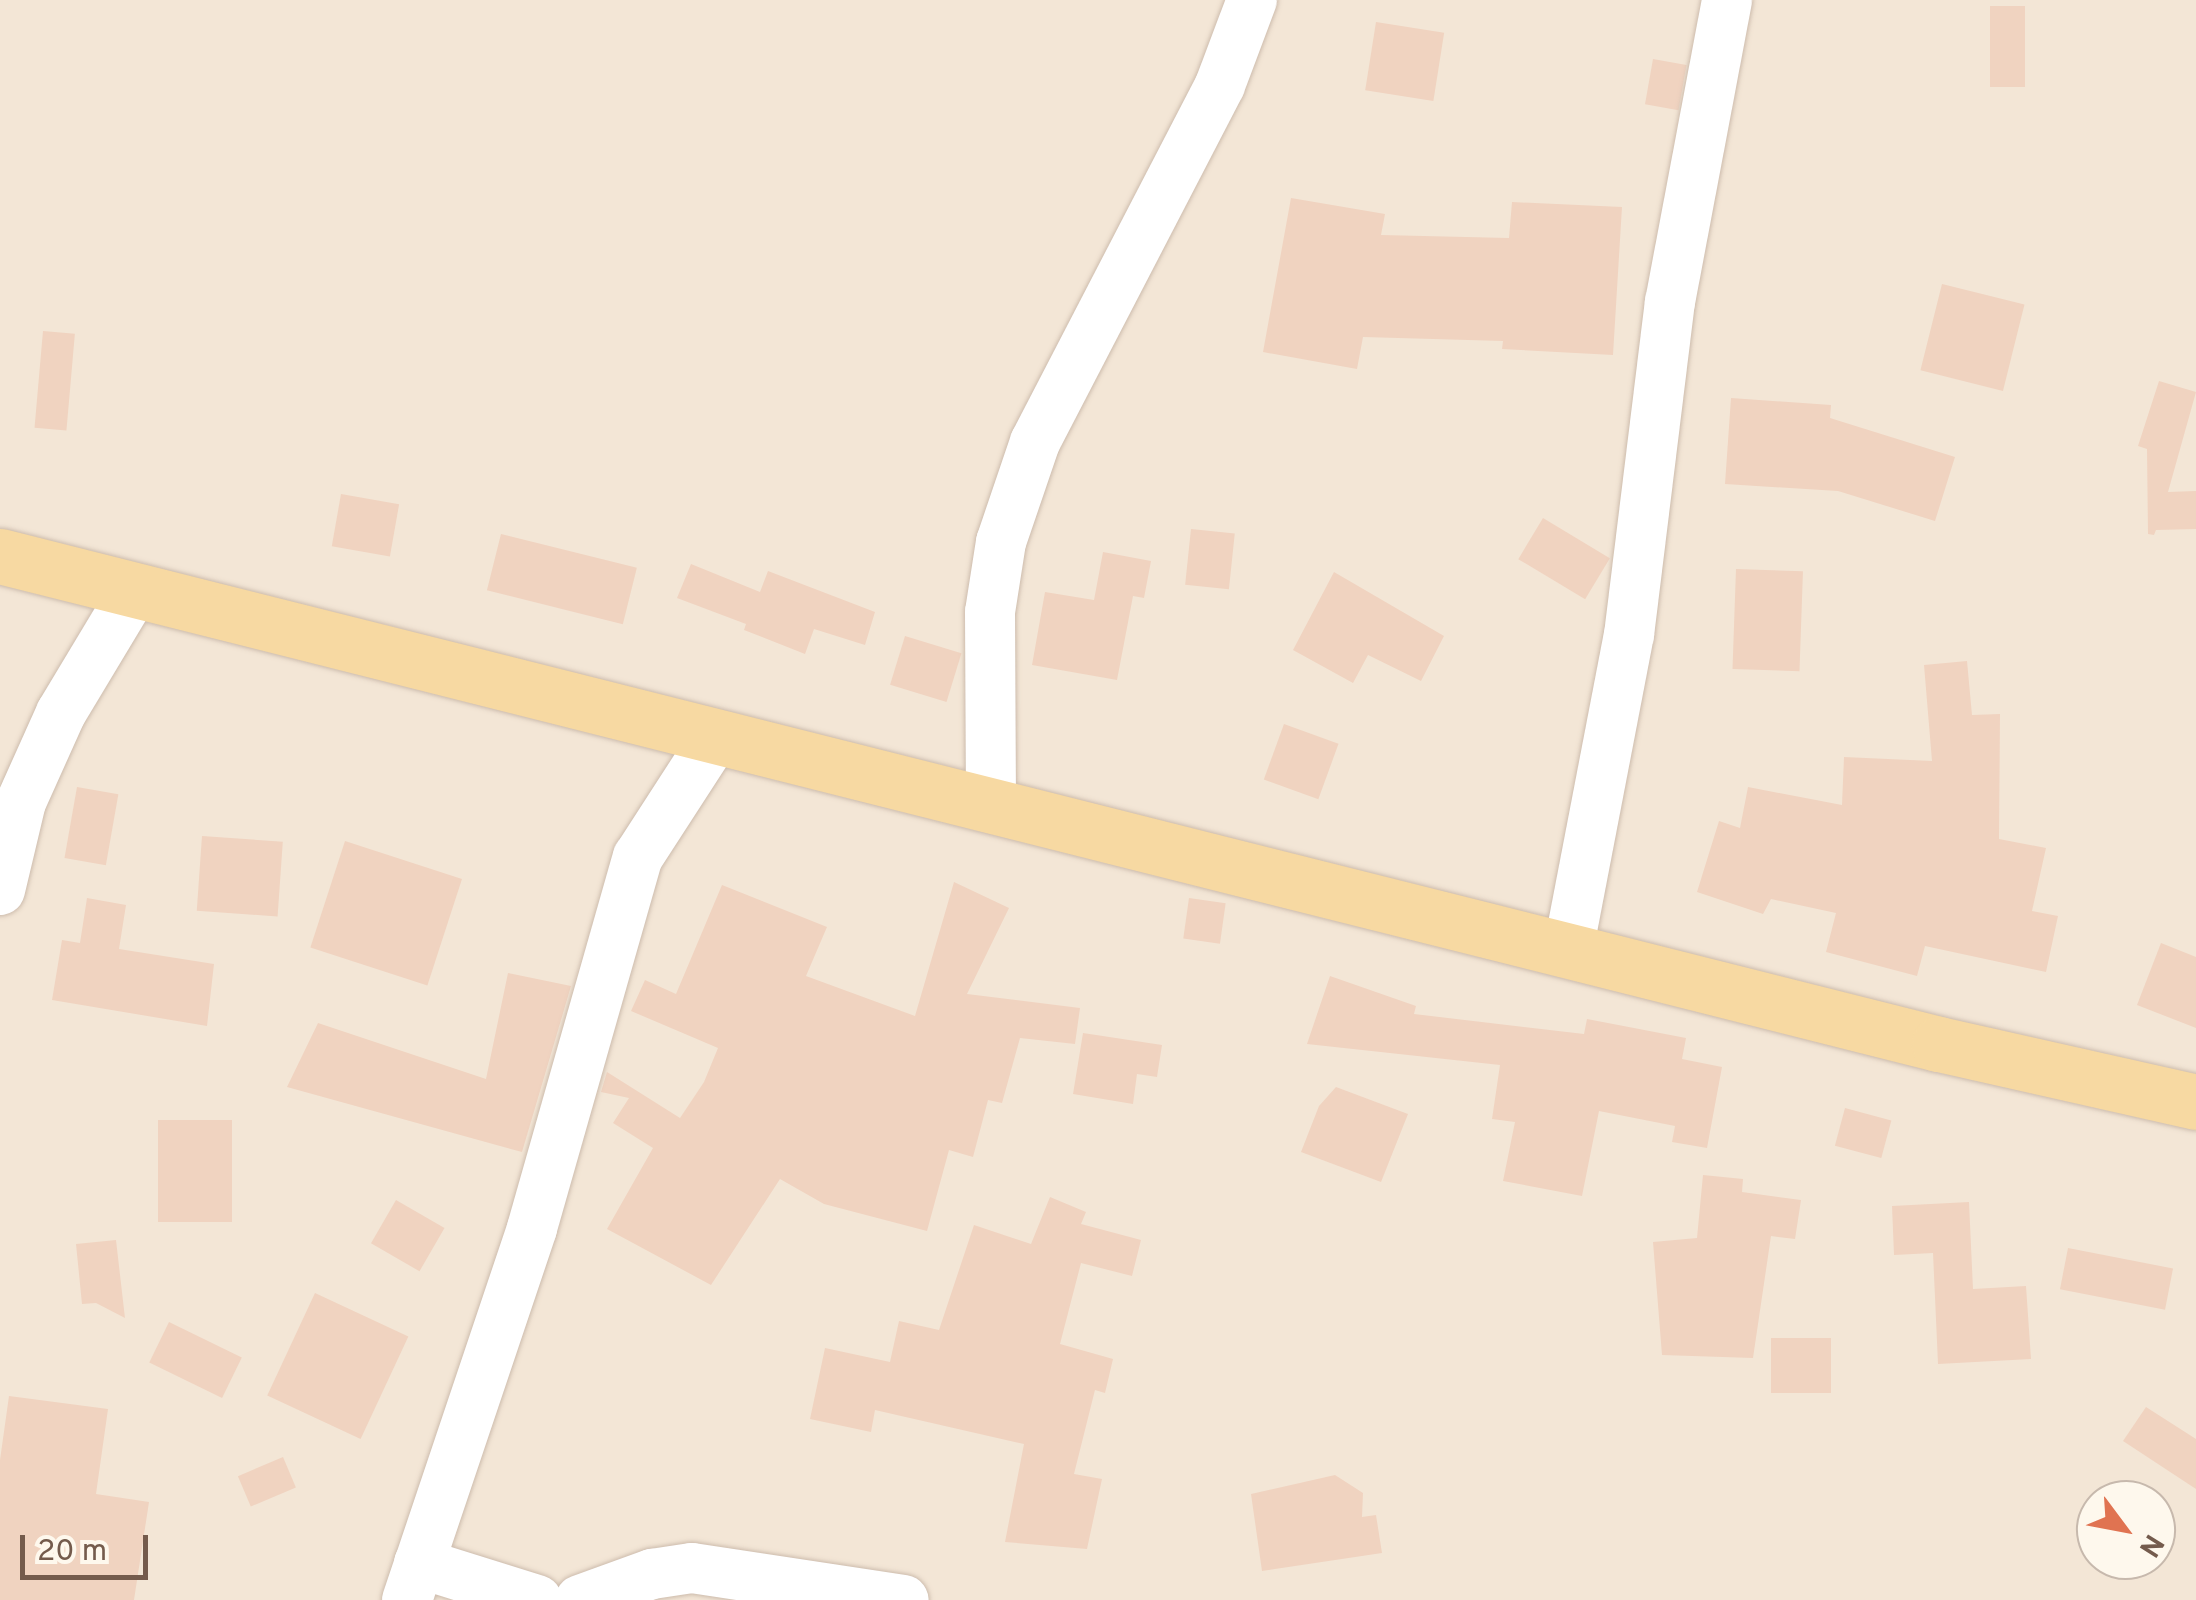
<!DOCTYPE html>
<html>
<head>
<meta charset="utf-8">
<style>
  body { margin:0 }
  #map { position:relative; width:2196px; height:1600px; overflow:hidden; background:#fcf4e7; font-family:Overpass,sans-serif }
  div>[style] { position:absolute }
  .residential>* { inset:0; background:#f3e6d6 }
  .building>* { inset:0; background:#f0d3c0; transform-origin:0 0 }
  .roads { filter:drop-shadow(0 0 2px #cdbcad) drop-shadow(0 0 2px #cdbcad) }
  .minor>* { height:50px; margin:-25px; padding:0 25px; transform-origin:25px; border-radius:25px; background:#fff }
  .major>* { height:55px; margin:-27.5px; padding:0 27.5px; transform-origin:27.5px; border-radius:27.5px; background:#f7d9a2 }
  span { translate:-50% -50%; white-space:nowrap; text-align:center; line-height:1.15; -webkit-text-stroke:8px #fef8ed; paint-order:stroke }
  .north { position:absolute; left:2076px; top:1480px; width:100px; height:100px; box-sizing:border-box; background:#fef8ed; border:2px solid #c7b9ad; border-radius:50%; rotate:122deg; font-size:28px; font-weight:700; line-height:40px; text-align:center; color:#745b4c }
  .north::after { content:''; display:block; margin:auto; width:35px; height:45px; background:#e07351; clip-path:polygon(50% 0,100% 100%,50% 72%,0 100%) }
  .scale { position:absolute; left:20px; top:1535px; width:128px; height:45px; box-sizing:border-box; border:5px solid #745b4c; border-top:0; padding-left:12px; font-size:30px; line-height:35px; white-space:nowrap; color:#745b4c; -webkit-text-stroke:8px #fef8ed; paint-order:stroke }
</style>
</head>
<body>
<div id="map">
  <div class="residential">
    <i style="clip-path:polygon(evenodd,0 0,2196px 0,2196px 1600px,0 1600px,0 0,2096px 1500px,2156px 1500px,2156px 1560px,2096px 1560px,2096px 1500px)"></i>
  </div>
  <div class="building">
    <i style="left:1990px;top:6px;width:35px;height:81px"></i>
    <i style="left:1376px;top:22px;width:69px;height:69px;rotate:9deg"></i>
    <i style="left:1653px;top:59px;width:34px;height:46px;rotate:10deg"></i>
    <i style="clip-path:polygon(1291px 198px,1385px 214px,1381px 235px,1509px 238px,1512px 202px,1622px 207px,1613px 355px,1502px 349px,1503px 341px,1363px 337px,1357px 369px,1263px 352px)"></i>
    <i style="left:1942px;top:284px;width:85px;height:89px;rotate:14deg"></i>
    <i style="left:43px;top:331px;width:32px;height:97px;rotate:5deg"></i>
    <i style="clip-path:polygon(2159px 381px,2196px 392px,2168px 492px,2196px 491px,2196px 529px,2156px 530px,2154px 535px,2148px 534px,2147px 449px,2138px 446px)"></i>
    <i style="clip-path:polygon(1731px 398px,1831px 405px,1830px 418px,1955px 457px,1935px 521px,1838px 491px,1725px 484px)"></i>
    <i style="left:341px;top:494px;width:59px;height:53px;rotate:10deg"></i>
    <i style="left:1543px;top:518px;width:78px;height:48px;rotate:31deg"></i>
    <i style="left:1191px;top:529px;width:44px;height:56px;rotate:6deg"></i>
    <i style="left:501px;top:534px;width:140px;height:58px;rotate:14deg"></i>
    <i style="clip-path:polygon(1103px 552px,1151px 561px,1144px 598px,1133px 596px,1117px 680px,1032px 665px,1045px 592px,1094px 600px)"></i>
    <i style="clip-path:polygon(691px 564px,760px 592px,768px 571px,875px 612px,865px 645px,814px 629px,805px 654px,744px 630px,746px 624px,677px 598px)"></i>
    <i style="left:1736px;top:569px;width:67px;height:100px;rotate:2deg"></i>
    <i style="clip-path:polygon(1334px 572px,1444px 636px,1421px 681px,1368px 655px,1353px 683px,1293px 650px)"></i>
    <i style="left:905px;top:636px;width:59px;height:51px;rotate:17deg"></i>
    <i style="clip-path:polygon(1967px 661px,1972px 715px,2000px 714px,1999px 839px,2046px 848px,2032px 911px,2058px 916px,2046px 972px,1925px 946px,1917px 976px,1826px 952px,1836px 913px,1771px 899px,1763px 914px,1697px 892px,1719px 821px,1740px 828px,1748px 787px,1842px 805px,1844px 757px,1932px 761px,1924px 665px)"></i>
    <i style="left:1284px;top:724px;width:58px;height:59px;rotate:20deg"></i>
    <i style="left:77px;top:787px;width:42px;height:72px;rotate:10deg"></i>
    <i style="left:202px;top:836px;width:81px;height:75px;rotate:4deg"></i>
    <i style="left:345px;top:841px;width:123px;height:112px;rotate:18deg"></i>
    <i style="clip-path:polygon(954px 882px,1009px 908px,967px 994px,1080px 1008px,1075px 1044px,1020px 1038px,1002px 1103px,988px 1100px,973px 1157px,949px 1150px,927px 1231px,824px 1204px,780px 1179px,711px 1285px,607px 1229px,653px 1148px,613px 1123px,629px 1098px,601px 1092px,607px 1072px,680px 1118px,704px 1082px,718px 1048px,631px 1011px,645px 980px,676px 994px,722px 885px,827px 927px,806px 976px,915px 1016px)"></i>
    <i style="clip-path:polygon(87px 898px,126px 905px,119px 949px,214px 964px,207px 1026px,52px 1000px,62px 940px,80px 943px)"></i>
    <i style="left:1189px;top:898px;width:37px;height:41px;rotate:8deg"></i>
    <i style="clip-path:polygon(2161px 943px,2196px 957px,2196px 1028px,2137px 1005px)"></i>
    <i style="clip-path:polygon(508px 973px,571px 986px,522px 1152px,287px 1087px,318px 1023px,486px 1079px)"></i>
    <i style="clip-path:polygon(1330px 976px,1416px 1006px,1414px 1014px,1584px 1034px,1587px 1019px,1686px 1038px,1682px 1059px,1722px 1067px,1707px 1148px,1672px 1142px,1675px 1126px,1599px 1111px,1582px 1196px,1503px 1181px,1515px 1122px,1492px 1119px,1500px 1065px,1307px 1044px)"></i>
    <i style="clip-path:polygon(1083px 1033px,1162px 1045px,1157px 1077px,1137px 1074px,1133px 1104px,1073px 1094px)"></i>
    <i style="clip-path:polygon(1336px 1087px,1408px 1114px,1381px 1182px,1301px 1152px,1319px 1106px)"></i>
    <i style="left:1845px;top:1108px;width:48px;height:39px;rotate:15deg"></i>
    <i style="left:158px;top:1120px;width:74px;height:102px"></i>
    <i style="clip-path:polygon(1703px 1175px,1743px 1179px,1742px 1192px,1801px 1200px,1795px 1239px,1771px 1236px,1753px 1358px,1662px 1355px,1653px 1242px,1697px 1238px)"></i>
    <i style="clip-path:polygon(1050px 1197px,1086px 1212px,1081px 1224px,1141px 1240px,1132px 1276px,1081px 1263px,1060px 1344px,1113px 1359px,1105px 1393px,1095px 1390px,1074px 1474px,1102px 1479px,1087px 1549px,1005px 1542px,1024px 1444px,875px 1410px,871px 1432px,810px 1419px,825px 1348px,890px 1362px,899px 1321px,939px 1330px,974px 1225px,1031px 1244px)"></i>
    <i style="left:396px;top:1200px;width:56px;height:50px;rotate:30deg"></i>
    <i style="clip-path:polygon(1969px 1202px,1973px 1289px,2026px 1286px,2031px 1359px,1938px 1364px,1933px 1253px,1894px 1255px,1892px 1206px)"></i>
    <i style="clip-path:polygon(116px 1240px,125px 1318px,96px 1303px,82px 1304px,76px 1244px)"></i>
    <i style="left:2068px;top:1248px;width:107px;height:42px;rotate:11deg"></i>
    <i style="left:315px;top:1293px;width:103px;height:113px;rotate:25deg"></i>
    <i style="left:169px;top:1322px;width:81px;height:45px;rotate:26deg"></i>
    <i style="left:1771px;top:1338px;width:60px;height:55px"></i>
    <i style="clip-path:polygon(9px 1396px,108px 1409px,96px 1494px,149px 1502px,134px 1600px,0 1600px,0 1460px)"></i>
    <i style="clip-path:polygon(2146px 1407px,2196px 1439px,2196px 1489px,2123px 1441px)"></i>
    <i style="left:283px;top:1457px;width:33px;height:49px;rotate:67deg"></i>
    <i style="clip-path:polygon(1335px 1475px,1363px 1493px,1362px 1517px,1376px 1515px,1382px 1553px,1262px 1571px,1251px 1494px)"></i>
  </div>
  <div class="roads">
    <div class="minor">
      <i style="left:991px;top:804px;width:192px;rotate:-90.3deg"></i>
      <i style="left:990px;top:612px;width:71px;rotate:-81.1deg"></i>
      <i style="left:1001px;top:542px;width:106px;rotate:-71.2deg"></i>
      <i style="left:1035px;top:442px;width:402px;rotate:-62.6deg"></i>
      <i style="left:1220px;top:85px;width:91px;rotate:-69.4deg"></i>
      <i style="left:0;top:890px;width:90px;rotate:-76.6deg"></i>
      <i style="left:21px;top:802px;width:98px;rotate:-65.8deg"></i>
      <i style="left:61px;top:713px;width:144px;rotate:-59deg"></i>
      <i style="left:1568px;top:951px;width:322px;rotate:-79.1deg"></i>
      <i style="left:1629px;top:635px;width:336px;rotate:-83deg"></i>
      <i style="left:1670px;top:302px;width:307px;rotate:-79.3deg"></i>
      <i style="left:419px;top:1563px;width:124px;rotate:17.4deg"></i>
      <i style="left:407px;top:1600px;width:392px;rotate:-71.4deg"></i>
      <i style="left:532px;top:1228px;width:386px;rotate:-74.1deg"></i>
      <i style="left:638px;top:857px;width:145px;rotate:-57.1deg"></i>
      <i style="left:580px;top:1600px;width:77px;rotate:-19.9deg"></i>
      <i style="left:652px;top:1574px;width:40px;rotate:-8.5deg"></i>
      <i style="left:692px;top:1568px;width:214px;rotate:8.6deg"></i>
    </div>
    <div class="major">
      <i style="left:0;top:556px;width:1999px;rotate:14.13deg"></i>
      <i style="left:1939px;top:1044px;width:263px;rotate:12.7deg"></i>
    </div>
  </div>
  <div class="north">N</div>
  <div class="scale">20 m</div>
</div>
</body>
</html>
